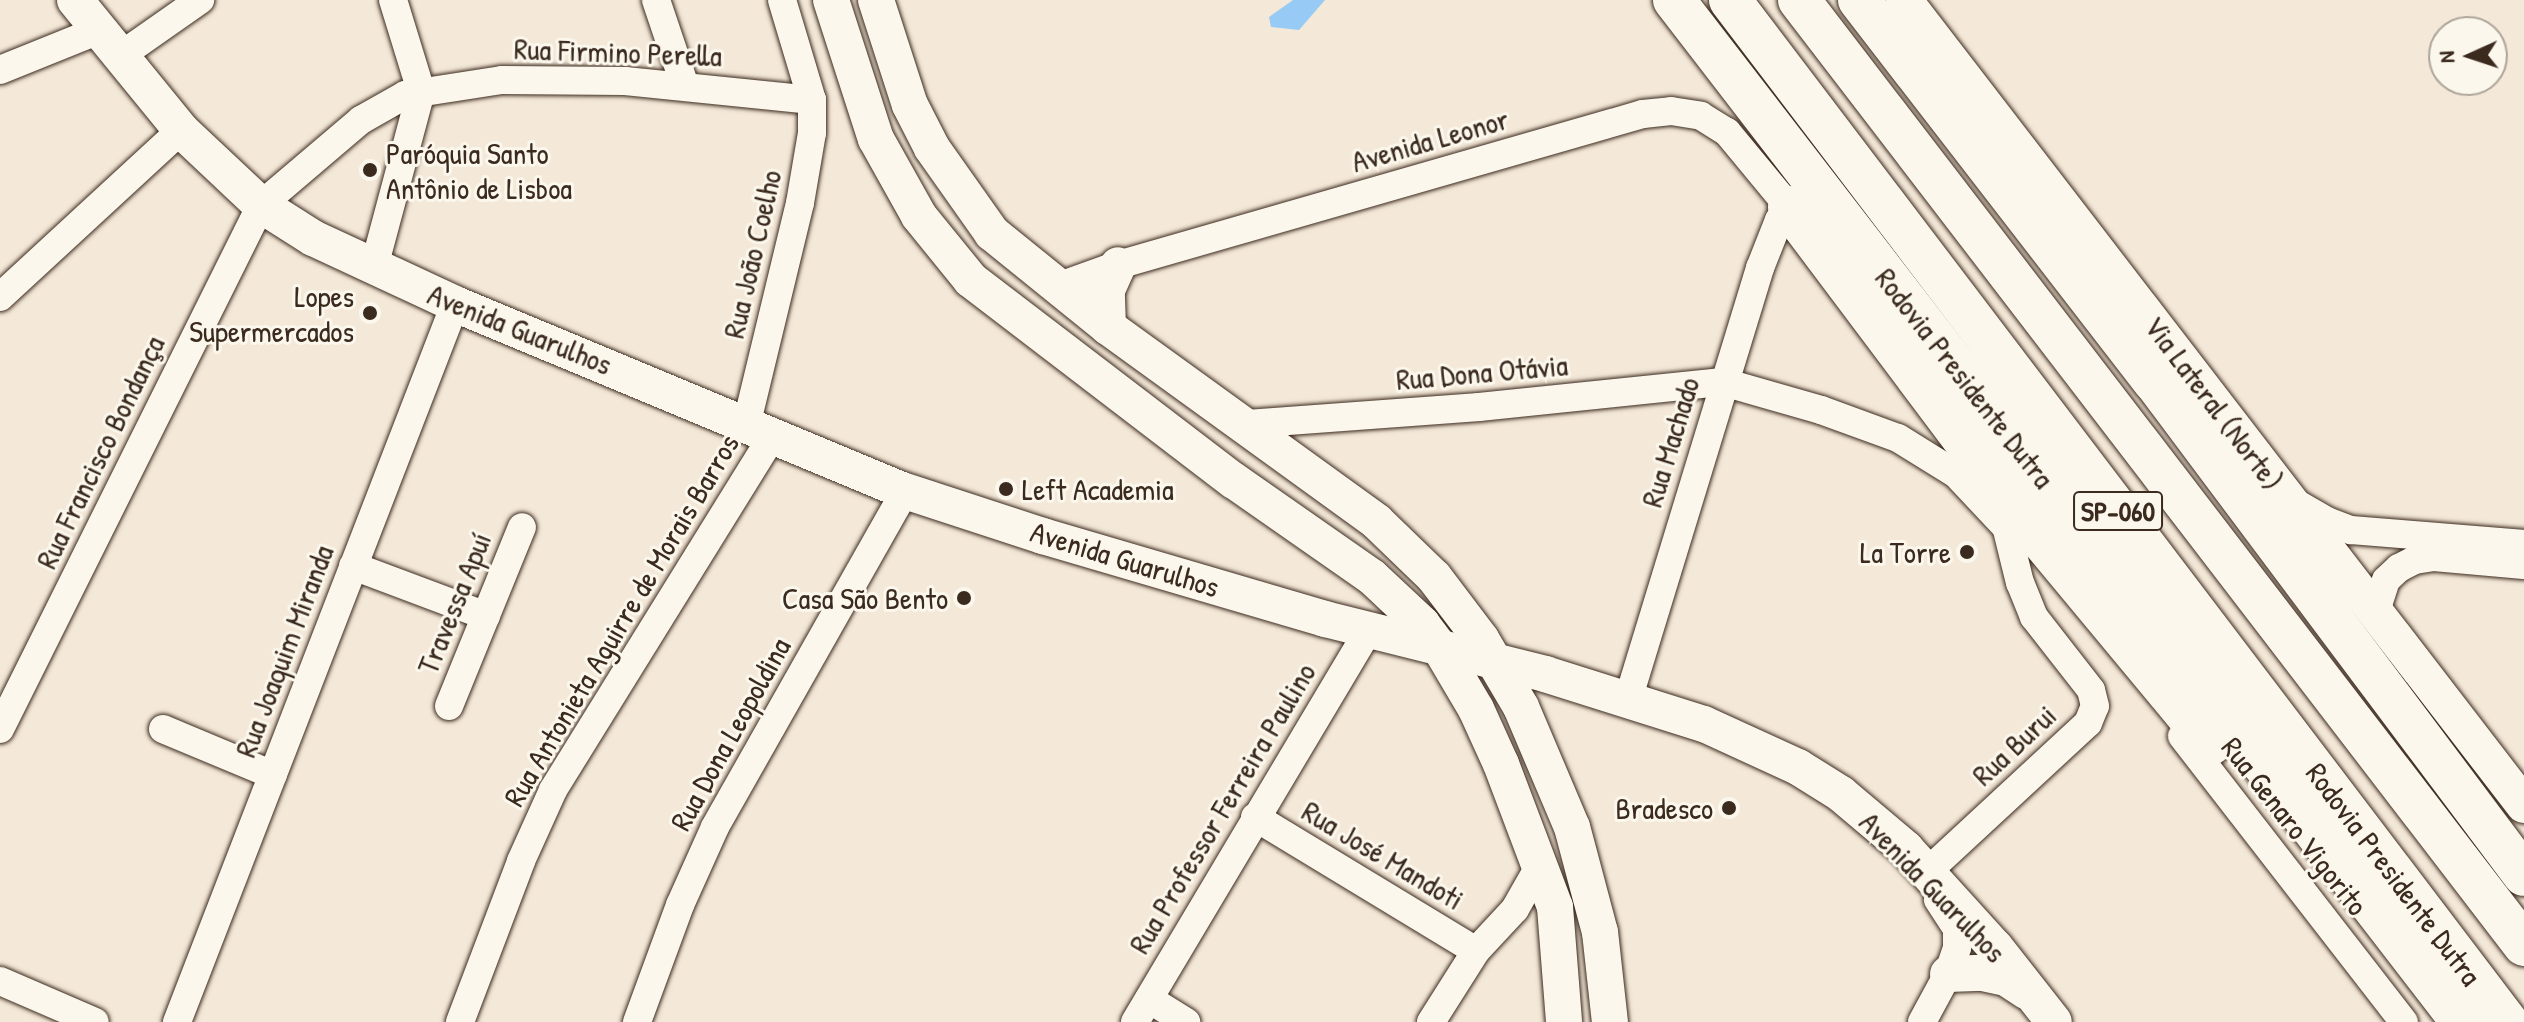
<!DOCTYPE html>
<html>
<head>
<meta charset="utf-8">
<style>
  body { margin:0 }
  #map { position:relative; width:2524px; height:1022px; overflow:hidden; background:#f4e8d8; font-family:"Patrick Hand",sans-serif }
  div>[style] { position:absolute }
  .water>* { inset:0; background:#97caf4 }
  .roads { filter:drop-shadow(0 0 2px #3b2a1e) drop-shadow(0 0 2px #3b2a1e) }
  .minor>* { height:28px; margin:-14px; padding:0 14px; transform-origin:14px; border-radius:14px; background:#fbf7ec }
  .major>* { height:36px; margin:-18px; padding:0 18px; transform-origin:18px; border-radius:18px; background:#fbf7ec }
  .highway>* { height:42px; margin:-21px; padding:0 21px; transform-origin:21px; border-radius:21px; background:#fbf7ec }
  .dots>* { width:22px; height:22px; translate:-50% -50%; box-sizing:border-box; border:4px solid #fbf7ec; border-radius:50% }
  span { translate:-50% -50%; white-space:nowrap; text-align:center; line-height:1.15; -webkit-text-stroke:6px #fbf7ec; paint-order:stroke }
  .shield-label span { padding:2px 6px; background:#fbf7ec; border:2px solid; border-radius:6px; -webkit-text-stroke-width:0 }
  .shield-label { font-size:28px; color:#3b2a1e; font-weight:700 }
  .street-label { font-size:30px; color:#3b2a1e }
  .poi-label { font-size:30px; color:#3b2a1e }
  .left { translate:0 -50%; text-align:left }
  .right { translate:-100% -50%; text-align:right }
  .north { position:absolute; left:2428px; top:16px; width:80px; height:80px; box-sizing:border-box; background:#fbf7ec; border:2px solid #aea59a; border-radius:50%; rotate:267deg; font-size:22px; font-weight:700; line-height:32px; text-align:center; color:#3b2a1e }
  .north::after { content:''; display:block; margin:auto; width:28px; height:36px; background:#3b2a1e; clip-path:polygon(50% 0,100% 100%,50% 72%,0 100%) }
</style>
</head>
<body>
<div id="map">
  <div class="water">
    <i style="clip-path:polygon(1293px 0,1325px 0,1299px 30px,1271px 27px,1269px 17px)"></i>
  </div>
  <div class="roads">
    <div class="minor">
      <i style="left:656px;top:0;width:91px;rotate:71.4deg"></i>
      <i style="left:120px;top:56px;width:98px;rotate:-35deg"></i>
      <i style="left:0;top:70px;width:107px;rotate:-22deg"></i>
      <i style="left:374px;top:267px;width:182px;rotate:-75deg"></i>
      <i style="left:421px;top:91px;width:95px;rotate:-107.1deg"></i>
      <i style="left:1057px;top:287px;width:65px;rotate:-19.8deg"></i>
      <i style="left:1118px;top:265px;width:546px;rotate:-16.05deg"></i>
      <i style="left:1643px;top:114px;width:28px;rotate:-6deg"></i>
      <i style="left:1671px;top:111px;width:30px;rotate:9deg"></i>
      <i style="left:1701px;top:116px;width:31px;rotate:32deg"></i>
      <i style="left:1727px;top:132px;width:97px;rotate:50.4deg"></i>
      <i style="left:1789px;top:207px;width:16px;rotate:128deg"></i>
      <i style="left:1779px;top:220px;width:52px;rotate:111.6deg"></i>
      <i style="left:1760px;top:268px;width:452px;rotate:107deg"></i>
      <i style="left:0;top:297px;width:246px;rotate:-42.7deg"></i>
      <i style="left:747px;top:422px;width:225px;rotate:-76.4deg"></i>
      <i style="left:800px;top:203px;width:71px;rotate:-80.3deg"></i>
      <i style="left:812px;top:133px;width:33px;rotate:-90deg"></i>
      <i style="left:812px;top:100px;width:104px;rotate:-106.7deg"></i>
      <i style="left:1247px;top:424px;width:233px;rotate:-4.2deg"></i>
      <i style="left:1479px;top:407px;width:245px;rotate:-5.9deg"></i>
      <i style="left:1723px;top:382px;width:102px;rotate:15.9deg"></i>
      <i style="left:1821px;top:410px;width:82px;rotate:20deg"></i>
      <i style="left:1898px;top:438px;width:68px;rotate:31.8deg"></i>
      <i style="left:1956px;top:474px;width:73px;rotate:46.7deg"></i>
      <i style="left:2296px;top:503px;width:36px;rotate:30deg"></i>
      <i style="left:2327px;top:521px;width:26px;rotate:21deg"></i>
      <i style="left:2351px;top:530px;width:174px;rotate:4.6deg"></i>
      <i style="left:353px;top:566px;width:142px;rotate:20.6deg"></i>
      <i style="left:2381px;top:618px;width:13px;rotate:-103deg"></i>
      <i style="left:2378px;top:605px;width:26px;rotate:-72deg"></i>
      <i style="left:2386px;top:580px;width:18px;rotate:-43deg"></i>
      <i style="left:2399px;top:568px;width:18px;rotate:-27deg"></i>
      <i style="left:2415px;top:560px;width:19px;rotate:-9deg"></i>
      <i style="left:2434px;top:557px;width:90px;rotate:5.1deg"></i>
      <i style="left:449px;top:706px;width:193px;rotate:-67.8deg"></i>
      <i style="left:0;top:729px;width:585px;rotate:-63.52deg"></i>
      <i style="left:261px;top:205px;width:131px;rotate:-40.4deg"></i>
      <i style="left:361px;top:120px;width:51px;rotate:-29.6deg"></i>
      <i style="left:405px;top:95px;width:98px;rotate:-8.8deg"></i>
      <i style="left:502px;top:80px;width:123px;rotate:0.5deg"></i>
      <i style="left:625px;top:81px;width:188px;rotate:5.8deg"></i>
      <i style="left:163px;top:729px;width:119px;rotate:22.7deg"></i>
      <i style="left:2182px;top:736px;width:362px;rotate:52.2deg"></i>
      <i style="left:1255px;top:817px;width:258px;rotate:31.2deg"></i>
      <i style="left:1927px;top:872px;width:219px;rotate:-42.8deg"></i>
      <i style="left:2088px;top:723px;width:18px;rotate:-68deg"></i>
      <i style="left:2095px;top:706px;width:16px;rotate:-104deg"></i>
      <i style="left:2091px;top:690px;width:93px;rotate:-128deg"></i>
      <i style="left:2034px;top:617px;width:37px;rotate:-112deg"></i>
      <i style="left:2020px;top:583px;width:59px;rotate:-103.8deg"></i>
      <i style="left:0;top:981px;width:103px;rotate:23.3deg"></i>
      <i style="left:1149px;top:999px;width:44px;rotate:31.9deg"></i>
      <i style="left:177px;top:1022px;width:770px;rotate:-68.83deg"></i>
      <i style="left:460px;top:1022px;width:172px;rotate:-69.2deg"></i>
      <i style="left:521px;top:861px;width:78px;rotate:-65.7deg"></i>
      <i style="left:553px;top:790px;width:419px;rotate:-58.2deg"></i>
      <i style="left:637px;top:1022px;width:125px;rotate:-69.8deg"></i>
      <i style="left:680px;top:905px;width:85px;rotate:-65.8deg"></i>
      <i style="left:715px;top:827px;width:386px;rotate:-60.5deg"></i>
      <i style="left:1135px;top:1022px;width:457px;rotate:-59.2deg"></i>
      <i style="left:1431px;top:1022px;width:84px;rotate:-57.6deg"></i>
      <i style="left:1476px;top:951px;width:57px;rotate:-47.1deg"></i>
      <i style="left:1515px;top:909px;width:51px;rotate:-60.4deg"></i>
      <i style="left:1922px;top:1022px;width:55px;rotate:-61.6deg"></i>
      <i style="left:1948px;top:974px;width:28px;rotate:-71deg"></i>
      <i style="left:1957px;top:948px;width:19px;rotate:-90deg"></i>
      <i style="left:1957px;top:929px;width:35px;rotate:-123deg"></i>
    </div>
    <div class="major">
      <i style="left:75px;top:0;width:168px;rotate:50.8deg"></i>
      <i style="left:181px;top:130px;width:110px;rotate:43.2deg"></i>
      <i style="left:261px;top:205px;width:62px;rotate:32.4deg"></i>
      <i style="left:313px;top:238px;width:157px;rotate:24.9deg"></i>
      <i style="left:455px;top:304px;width:487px;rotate:22.6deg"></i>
      <i style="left:905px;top:491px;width:145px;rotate:18.1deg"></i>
      <i style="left:1043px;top:536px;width:294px;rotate:16.4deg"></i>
      <i style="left:1325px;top:619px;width:227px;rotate:14deg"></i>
      <i style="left:1545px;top:674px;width:167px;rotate:17.5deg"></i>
      <i style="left:1704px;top:724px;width:103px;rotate:24.6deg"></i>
      <i style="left:1798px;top:767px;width:51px;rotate:32.1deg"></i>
      <i style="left:1841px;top:794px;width:85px;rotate:40.2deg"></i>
      <i style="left:1906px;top:849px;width:132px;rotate:47.8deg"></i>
      <i style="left:1995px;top:947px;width:95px;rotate:51.8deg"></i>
      <i style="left:831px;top:0;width:146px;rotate:72.1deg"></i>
      <i style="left:876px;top:139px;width:88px;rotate:60.8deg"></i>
      <i style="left:919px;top:216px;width:82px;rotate:50.9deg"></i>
      <i style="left:971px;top:280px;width:330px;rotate:37.4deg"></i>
      <i style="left:1233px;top:480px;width:169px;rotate:34.9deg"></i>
      <i style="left:1372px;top:577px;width:69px;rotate:43.2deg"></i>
      <i style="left:1422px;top:624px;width:30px;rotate:53deg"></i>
      <i style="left:1440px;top:648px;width:71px;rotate:59.5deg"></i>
      <i style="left:1476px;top:709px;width:60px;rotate:65.6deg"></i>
      <i style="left:1501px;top:764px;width:153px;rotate:69.3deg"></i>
      <i style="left:1555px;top:907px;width:115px;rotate:85.5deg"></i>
      <i style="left:876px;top:0;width:110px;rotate:72.1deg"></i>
      <i style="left:910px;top:105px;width:48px;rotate:62.9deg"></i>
      <i style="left:932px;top:148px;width:104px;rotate:54.8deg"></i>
      <i style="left:992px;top:233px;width:149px;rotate:39deg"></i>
      <i style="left:1108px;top:327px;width:332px;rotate:35.9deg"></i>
      <i style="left:1377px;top:522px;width:79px;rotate:44deg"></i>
      <i style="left:1434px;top:577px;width:78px;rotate:52.8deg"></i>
      <i style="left:1481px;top:639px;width:79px;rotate:59.5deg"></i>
      <i style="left:1521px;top:707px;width:130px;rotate:67deg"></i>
      <i style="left:1572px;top:827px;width:109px;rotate:75.1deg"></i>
      <i style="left:1600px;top:932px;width:91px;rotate:83.7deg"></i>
      <i style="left:1904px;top:0;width:1016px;rotate:52.4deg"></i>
      <i style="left:1108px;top:327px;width:37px;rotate:-92deg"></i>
      <i style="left:1107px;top:290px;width:27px;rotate:-66deg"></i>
      <i style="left:1948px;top:974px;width:34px;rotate:-2deg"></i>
      <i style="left:1982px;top:973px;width:25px;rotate:12deg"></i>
      <i style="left:2006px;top:978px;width:24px;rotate:33deg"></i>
    </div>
    <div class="highway">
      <i style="left:1674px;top:0;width:1291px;rotate:52.37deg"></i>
      <i style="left:1730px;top:0;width:1284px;rotate:52.76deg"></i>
      <i style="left:1799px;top:0;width:1191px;rotate:52.5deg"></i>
      <i style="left:1859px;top:0;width:482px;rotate:52.3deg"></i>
      <i style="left:2154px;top:381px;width:617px;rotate:53.17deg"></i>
      <i style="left:1789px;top:207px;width:375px;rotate:53.1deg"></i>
      <i style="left:2014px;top:507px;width:308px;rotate:50.3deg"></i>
    </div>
  </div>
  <div class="dots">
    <i style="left:370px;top:170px;background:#3b2a1e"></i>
    <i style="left:370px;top:313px;background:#3b2a1e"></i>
    <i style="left:1006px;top:489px;background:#3b2a1e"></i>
    <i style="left:1967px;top:552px;background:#3b2a1e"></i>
    <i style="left:964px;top:598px;background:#3b2a1e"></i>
    <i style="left:1729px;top:808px;background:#3b2a1e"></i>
  </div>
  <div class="shield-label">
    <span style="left:2118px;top:511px">SP-060</span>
  </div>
  <div class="street-label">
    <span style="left:618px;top:52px;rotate:2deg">Rua Firmino Perella</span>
    <span style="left:1430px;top:140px;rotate:-16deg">Avenida Leonor</span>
    <span style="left:752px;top:254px;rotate:-77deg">Rua João Coelho</span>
    <span style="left:520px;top:329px;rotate:22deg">Avenida Guarulhos</span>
    <span style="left:1482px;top:372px;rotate:-5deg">Rua Dona Otávia</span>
    <span style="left:1965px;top:378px;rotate:52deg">Rodovia Presidente Dutra</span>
    <span style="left:2214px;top:403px;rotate:53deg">Via Lateral (Norte)</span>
    <span style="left:1670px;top:442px;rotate:-73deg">Rua Machado</span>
    <span style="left:100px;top:452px;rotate:-64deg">Rua Francisco Bondança</span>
    <span style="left:1125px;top:559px;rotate:17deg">Avenida Guarulhos</span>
    <span style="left:454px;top:603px;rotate:-68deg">Travessa Apuí</span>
    <span style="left:621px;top:620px;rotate:-59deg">Rua Antonieta Aguirre de Morais Barros</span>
    <span style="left:284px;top:651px;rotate:-69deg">Rua Joaquim Miranda</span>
    <span style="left:730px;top:734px;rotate:-61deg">Rua Dona Leopoldina</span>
    <span style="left:2014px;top:745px;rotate:-43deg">Rua Burui</span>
    <span style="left:1222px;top:808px;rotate:-59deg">Rua Professor Ferreira Paulino</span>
    <span style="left:2295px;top:826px;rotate:52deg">Rua Genaro Vigorito</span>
    <span style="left:1383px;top:855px;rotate:31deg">Rua José Mandoti</span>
    <span style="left:2394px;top:874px;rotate:53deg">Rodovia Presidente Dutra</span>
    <span style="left:1933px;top:887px;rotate:46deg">Avenida Guarulhos</span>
  </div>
  <div class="poi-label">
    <span class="left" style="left:386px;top:170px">Paróquia Santo<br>Antônio de Lisboa</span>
    <span class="right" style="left:354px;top:313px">Lopes<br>Supermercados</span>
    <span class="left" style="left:1022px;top:489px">Left Academia</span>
    <span class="right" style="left:1951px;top:552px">La Torre</span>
    <span class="right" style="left:948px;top:598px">Casa São Bento</span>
    <span class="right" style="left:1713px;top:808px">Bradesco</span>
  </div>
  <div class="north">N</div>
</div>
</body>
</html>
